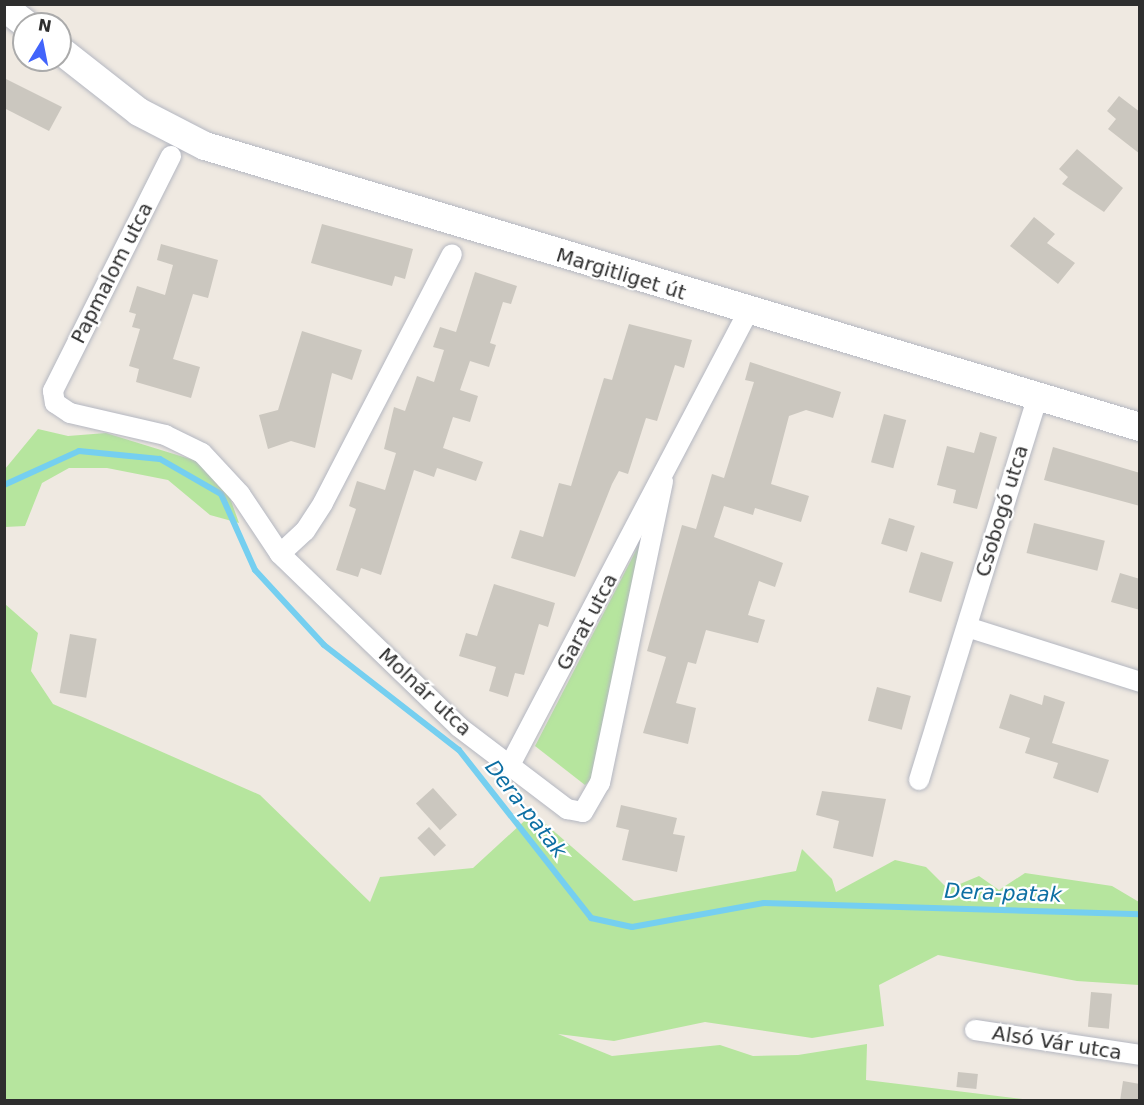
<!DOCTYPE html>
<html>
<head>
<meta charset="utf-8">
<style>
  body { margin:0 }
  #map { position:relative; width:1144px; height:1105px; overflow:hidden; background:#efe9e1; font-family:"DejaVu Sans",sans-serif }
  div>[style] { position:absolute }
  .green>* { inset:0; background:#b6e59e }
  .stream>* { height:6px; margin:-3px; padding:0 3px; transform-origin:3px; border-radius:3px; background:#75cff0 }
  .building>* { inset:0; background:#cbc7bf; transform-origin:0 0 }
  .roads { filter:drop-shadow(0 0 2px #b4b7c1) drop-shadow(0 0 2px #b4b7c1) }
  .street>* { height:20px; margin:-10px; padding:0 10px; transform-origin:10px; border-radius:10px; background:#fff }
  .secondary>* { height:28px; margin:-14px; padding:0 14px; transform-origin:14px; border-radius:14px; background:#fff }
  span { translate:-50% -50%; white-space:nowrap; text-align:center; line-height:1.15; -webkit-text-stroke:4.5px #fff; paint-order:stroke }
  .street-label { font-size:20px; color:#2e2e2e }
  .water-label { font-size:21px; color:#0d6fa3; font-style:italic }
  .frame { position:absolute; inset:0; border:6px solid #2e2e2e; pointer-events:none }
  .north { position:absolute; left:12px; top:12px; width:60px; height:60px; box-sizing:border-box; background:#fff; border:2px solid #ababab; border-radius:50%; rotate:10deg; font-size:16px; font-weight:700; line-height:24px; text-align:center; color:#2e2e2e }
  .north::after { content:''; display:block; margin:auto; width:21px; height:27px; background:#4264fb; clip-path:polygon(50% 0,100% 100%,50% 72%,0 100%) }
</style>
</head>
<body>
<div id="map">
  <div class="green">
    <i style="clip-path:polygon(38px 429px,68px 436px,106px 433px,203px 463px,229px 495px,239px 523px,210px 515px,168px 480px,107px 468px,69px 468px,42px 483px,25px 526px,5px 527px,5px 469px)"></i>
    <i style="clip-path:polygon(643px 537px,592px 779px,585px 785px,535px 746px)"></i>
    <i style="clip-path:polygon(5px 604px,38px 633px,31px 671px,53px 704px,260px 795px,370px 902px,380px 877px,473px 868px,533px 813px,634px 901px,796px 871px,802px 849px,832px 879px,836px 892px,895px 860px,926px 867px,948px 889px,979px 876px,999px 890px,1025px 873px,1112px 886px,1139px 902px,1139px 985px,1077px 981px,938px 955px,879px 985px,884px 1026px,812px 1038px,705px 1022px,614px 1041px,558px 1034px,612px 1056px,720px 1045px,753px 1056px,798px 1055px,867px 1044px,866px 1080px,1031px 1100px,5px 1100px)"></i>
  </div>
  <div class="stream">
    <i style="left:4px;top:485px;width:82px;rotate:-24.4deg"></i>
    <i style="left:79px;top:451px;width:81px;rotate:5.6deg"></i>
    <i style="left:160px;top:459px;width:70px;rotate:29.8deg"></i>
    <i style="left:221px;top:494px;width:83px;rotate:65.9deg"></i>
    <i style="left:255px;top:570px;width:102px;rotate:47.4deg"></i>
    <i style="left:324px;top:645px;width:171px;rotate:37.9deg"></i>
    <i style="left:459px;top:750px;width:214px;rotate:51.8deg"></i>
    <i style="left:591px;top:918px;width:42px;rotate:12.4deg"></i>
    <i style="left:632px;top:927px;width:134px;rotate:-10.3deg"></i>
    <i style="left:764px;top:903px;width:376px;rotate:1.7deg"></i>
  </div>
  <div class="building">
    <i style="clip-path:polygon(4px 78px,62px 107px,49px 131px,4px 108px)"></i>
    <i style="clip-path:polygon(1119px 96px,1140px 112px,1140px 154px,1108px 129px,1116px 119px,1107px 111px)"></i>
    <i style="clip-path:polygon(1077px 149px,1123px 188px,1104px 212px,1062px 184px,1068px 177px,1059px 169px)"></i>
    <i style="clip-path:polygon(1034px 217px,1055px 234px,1047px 243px,1075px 263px,1058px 284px,1010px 246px)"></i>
    <i style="clip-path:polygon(322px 224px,413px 249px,405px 279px,395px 276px,392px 286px,311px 263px)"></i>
    <i style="clip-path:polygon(161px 244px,218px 260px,208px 298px,193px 294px,173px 359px,200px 367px,191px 398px,136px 382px,139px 369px,129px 366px,140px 329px,132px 327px,136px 314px,129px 312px,137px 286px,165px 295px,173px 265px,157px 260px)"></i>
    <i style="clip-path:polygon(475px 272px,517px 286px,511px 304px,503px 302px,490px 343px,496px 345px,489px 367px,470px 361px,460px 390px,478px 396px,470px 422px,453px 417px,443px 448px,483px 462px,476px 481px,437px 468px,434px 477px,414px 470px,381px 575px,361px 568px,358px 577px,336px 570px,356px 509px,349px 506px,357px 481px,385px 490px,396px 453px,384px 449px,394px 407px,405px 411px,417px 376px,434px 382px,444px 350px,433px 347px,440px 327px,456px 332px)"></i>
    <i style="clip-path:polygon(629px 324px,692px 340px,684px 368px,675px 365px,657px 421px,646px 418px,628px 474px,619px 471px,612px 484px,575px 577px,511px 558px,520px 530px,543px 537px,559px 483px,571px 486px,604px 378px,612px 380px)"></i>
    <i style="clip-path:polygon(302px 331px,362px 350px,352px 380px,332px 373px,315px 448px,291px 441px,268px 449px,259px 415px,278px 410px)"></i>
    <i style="clip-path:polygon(750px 362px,841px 392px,833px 418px,806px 410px,789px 416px,771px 484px,809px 496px,801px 522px,755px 508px,753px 515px,724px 506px,714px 537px,783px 563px,775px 587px,759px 581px,748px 615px,765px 620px,758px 643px,706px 630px,696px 664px,688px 662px,676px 703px,696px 708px,688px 744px,643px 733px,666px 657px,647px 651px,682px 525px,696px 529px,712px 474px,724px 478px,754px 382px,745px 380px)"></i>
    <i style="left:884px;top:414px;width:23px;height:50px;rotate:15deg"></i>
    <i style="clip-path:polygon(980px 432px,997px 437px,977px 509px,953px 503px,956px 490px,937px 485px,947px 446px,974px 453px)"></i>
    <i style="clip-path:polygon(1053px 447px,1140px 473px,1140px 506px,1044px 480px)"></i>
    <i style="left:889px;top:518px;width:27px;height:27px;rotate:17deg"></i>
    <i style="left:1034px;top:523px;width:73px;height:31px;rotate:14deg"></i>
    <i style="left:921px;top:552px;width:34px;height:42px;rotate:17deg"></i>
    <i style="clip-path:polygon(1120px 573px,1140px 579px,1140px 610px,1111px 602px)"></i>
    <i style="clip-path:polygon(494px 584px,555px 603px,548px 627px,539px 624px,524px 675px,515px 673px,508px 697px,489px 691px,496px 667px,459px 656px,466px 633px,477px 636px)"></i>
    <i style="left:70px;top:634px;width:27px;height:60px;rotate:10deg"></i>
    <i style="left:877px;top:687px;width:35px;height:35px;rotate:15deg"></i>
    <i style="clip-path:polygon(1010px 694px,1042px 705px,1044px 695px,1065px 702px,1052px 743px,1109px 760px,1098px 793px,1053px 778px,1058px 763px,1025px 753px,1030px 738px,999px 728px)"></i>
    <i style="left:433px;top:788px;width:36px;height:23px;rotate:48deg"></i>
    <i style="clip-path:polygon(822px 791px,886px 799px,873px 857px,833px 848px,839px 821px,816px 815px)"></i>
    <i style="clip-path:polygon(621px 805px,677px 818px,673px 834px,685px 836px,677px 872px,622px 860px,629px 830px,616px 827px)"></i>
    <i style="left:429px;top:827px;width:25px;height:16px;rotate:47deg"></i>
    <i style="left:1091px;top:992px;width:21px;height:35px;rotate:5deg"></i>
    <i style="left:958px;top:1072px;width:20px;height:15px;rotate:6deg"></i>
    <i style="clip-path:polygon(1123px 1081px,1140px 1084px,1140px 1101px,1120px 1101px)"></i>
  </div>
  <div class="roads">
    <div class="street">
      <i style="left:171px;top:156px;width:263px;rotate:116.7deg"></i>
      <i style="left:53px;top:391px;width:12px;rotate:81deg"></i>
      <i style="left:55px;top:403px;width:18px;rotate:34deg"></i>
      <i style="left:70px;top:413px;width:98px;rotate:13deg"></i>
      <i style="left:165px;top:435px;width:41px;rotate:25.9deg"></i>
      <i style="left:202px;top:453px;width:56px;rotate:47.2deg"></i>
      <i style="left:240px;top:494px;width:72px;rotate:56.3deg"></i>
      <i style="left:280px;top:554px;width:249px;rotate:44deg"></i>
      <i style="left:459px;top:727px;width:136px;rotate:37.2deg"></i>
      <i style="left:567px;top:809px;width:16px;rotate:11deg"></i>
      <i style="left:583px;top:812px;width:34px;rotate:-60deg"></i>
      <i style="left:600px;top:783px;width:308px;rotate:-78.2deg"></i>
      <i style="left:280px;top:554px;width:34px;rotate:-43deg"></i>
      <i style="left:305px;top:531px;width:33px;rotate:-57deg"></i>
      <i style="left:323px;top:503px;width:280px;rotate:-62.6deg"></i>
      <i style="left:967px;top:627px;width:182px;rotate:17.6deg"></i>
      <i style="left:511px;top:763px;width:509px;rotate:-62.28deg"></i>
      <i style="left:919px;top:780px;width:403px;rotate:-72.8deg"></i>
      <i style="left:975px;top:1030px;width:167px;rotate:8.6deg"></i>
    </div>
    <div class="secondary">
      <i style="left:4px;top:7px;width:28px;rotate:38deg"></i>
      <i style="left:60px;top:50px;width:100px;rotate:38.1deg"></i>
      <i style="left:139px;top:112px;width:74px;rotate:27.3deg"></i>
      <i style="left:205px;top:146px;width:976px;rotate:16.73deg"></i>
    </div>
  </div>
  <div class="street-label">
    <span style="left:112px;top:273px;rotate:-63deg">Papmalom utca</span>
    <span style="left:621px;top:274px;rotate:17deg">Margitliget út</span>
    <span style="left:1002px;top:511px;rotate:-73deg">Csobogó utca</span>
    <span style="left:587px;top:622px;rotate:-62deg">Garat utca</span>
    <span style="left:425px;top:692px;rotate:43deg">Molnár utca</span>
    <span style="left:1057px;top:1043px;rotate:9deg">Alsó Vár utca</span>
  </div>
  <div class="water-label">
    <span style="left:526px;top:809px;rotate:52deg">Dera-patak</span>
    <span style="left:1003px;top:893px;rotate:2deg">Dera-patak</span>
  </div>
  <div class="frame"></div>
  <div class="north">N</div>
</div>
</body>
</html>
